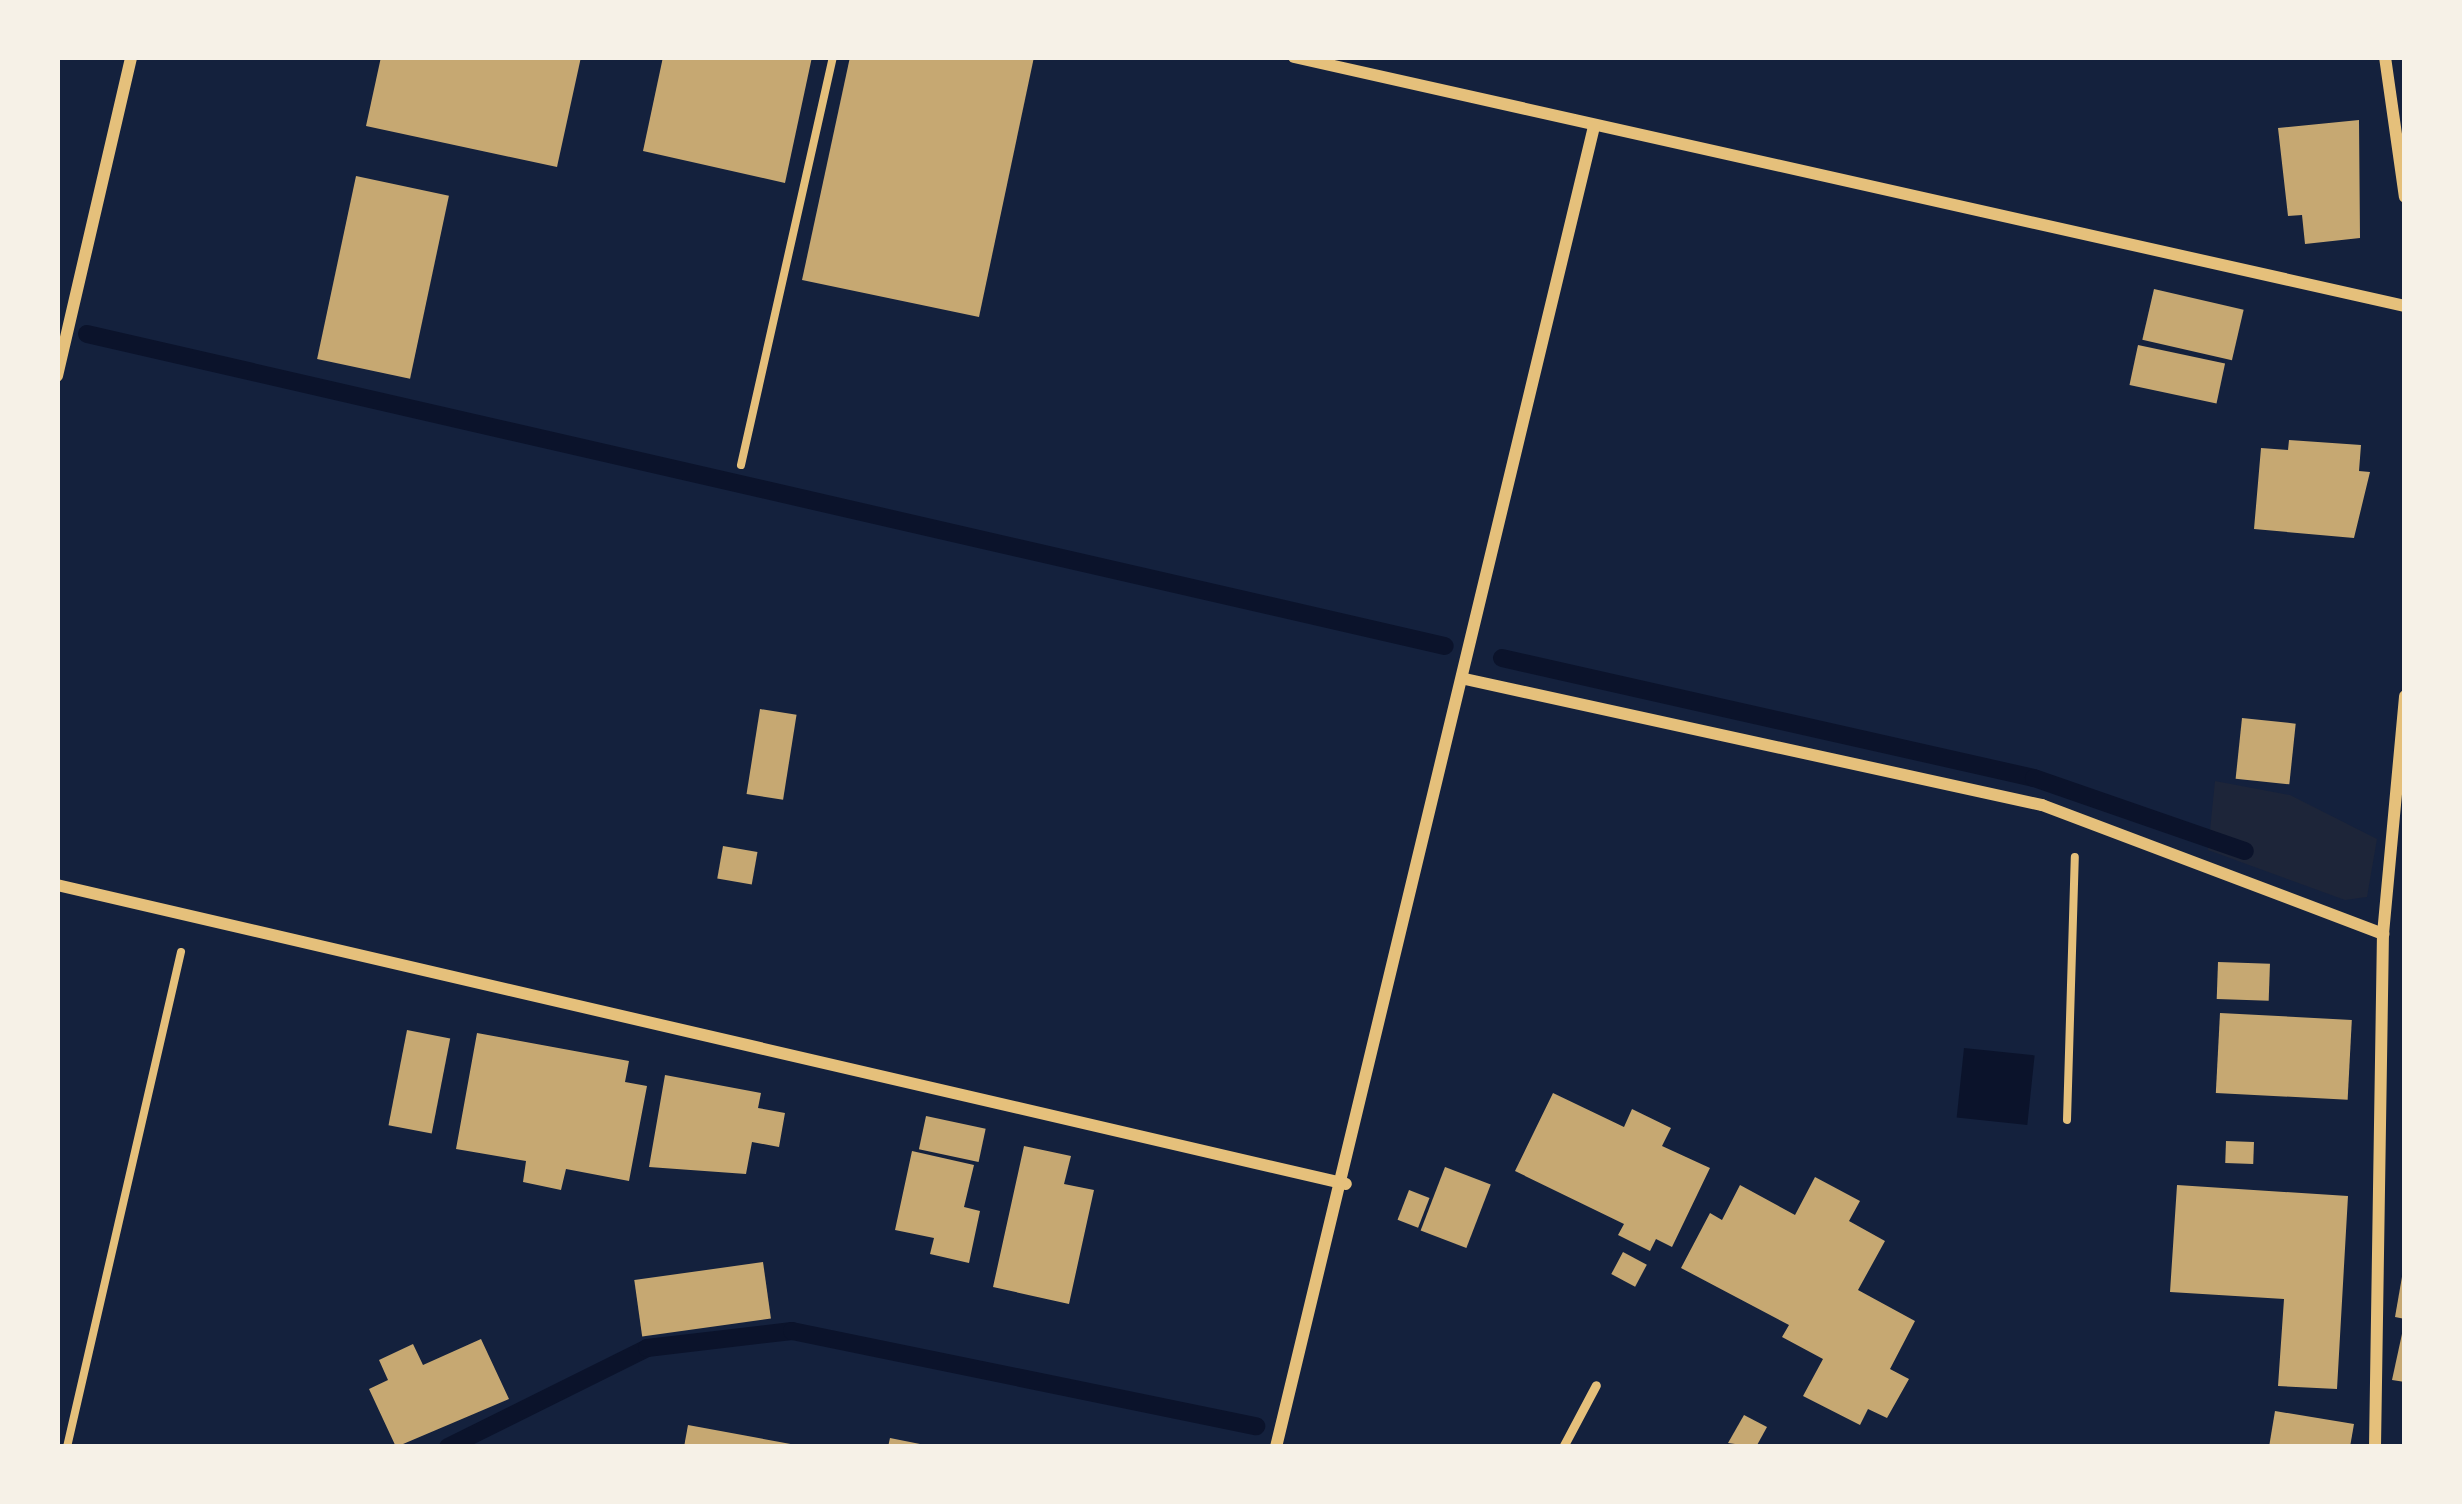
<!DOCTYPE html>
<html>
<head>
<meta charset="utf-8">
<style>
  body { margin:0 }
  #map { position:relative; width:2462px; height:1504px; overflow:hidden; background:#14213d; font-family:Lato,sans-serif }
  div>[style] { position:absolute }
  .green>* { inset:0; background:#1d2539 }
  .water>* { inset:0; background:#0b132b; transform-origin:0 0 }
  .stream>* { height:18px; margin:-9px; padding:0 9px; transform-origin:9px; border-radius:9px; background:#0b132b }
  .building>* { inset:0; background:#c6a872; transform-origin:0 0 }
  .path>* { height:8px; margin:-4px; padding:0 4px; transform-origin:4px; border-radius:4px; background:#e5c07b }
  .service>* { height:9px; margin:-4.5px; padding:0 4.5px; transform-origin:4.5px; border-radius:4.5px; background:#e5c07b }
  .minor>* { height:12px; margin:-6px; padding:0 6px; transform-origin:6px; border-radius:6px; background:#e5c07b }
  span { translate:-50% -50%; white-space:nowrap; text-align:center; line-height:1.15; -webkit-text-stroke:12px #f6f1e7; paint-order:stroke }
  .frame { position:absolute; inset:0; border:60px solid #f6f1e7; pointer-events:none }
</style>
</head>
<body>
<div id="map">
  <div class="green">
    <i style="clip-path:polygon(2215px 781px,2290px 795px,2377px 839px,2367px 897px,2345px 900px,2208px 850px)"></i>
  </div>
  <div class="water">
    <i style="left:1964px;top:1048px;width:71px;height:70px;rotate:6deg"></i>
  </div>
  <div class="stream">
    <i style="left:87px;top:334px;width:1393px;rotate:12.94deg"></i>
    <i style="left:1502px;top:658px;width:545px;rotate:12.71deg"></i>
    <i style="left:2034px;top:778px;width:223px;rotate:19.1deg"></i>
    <i style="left:448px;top:1447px;width:222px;rotate:-26.4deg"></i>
    <i style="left:647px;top:1348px;width:146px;rotate:-6.7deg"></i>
    <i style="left:792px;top:1331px;width:474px;rotate:11.6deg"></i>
  </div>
  <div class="building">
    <i style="clip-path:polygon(381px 57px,581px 57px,557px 167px,366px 126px)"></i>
    <i style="clip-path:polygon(663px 57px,812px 57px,785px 183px,643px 151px)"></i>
    <i style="clip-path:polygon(850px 57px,1034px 57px,979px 317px,802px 280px)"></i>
    <i style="clip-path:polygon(2359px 120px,2360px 238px,2305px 244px,2302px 215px,2288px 216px,2278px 128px)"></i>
    <i style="left:356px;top:176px;width:95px;height:187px;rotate:12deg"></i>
    <i style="left:2154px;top:289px;width:92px;height:52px;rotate:13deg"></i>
    <i style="left:2138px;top:345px;width:89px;height:41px;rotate:12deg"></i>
    <i style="clip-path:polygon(2289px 440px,2361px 445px,2359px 471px,2370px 472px,2354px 538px,2254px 529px,2261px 448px,2288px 450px)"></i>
    <i style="left:760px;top:709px;width:37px;height:86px;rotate:9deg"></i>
    <i style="left:2242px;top:718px;width:54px;height:61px;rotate:6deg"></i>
    <i style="left:723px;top:846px;width:35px;height:33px;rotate:10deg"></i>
    <i style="left:2218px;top:962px;width:52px;height:37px;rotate:2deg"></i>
    <i style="left:2220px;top:1013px;width:132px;height:80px;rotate:3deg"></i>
    <i style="left:407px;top:1030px;width:44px;height:97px;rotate:11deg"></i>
    <i style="clip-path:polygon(477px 1033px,629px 1061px,625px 1082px,647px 1086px,629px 1181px,566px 1169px,561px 1190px,523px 1182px,526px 1161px,456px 1149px)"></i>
    <i style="clip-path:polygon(665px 1075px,761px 1093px,758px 1108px,785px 1113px,779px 1147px,752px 1142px,746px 1174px,649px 1167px)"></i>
    <i style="clip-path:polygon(1553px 1093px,1624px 1127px,1632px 1109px,1671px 1128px,1662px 1146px,1710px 1168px,1672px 1247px,1656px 1239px,1650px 1251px,1618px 1235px,1624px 1224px,1515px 1171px)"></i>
    <i style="left:926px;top:1116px;width:61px;height:34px;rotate:12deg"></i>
    <i style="left:2226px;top:1141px;width:28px;height:22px;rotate:2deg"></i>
    <i style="clip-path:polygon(1024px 1146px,1071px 1156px,1064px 1184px,1094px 1190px,1069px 1304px,993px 1287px)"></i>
    <i style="clip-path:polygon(912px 1151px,974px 1165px,964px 1207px,980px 1211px,969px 1263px,930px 1254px,934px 1238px,895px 1230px)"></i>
    <i style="left:1445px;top:1167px;width:49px;height:68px;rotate:21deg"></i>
    <i style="clip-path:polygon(1815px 1177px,1860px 1201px,1849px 1221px,1885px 1241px,1858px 1290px,1915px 1321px,1890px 1369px,1909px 1379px,1887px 1418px,1868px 1409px,1860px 1425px,1803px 1396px,1823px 1359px,1782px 1337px,1789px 1325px,1681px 1268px,1710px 1213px,1722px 1220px,1740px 1185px,1795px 1215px)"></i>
    <i style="clip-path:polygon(2177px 1185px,2348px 1196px,2337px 1389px,2278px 1386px,2284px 1299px,2170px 1292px)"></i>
    <i style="left:1409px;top:1190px;width:22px;height:32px;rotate:21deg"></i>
    <i style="left:1623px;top:1252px;width:27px;height:25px;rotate:28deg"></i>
    <i style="left:763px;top:1262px;width:57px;height:130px;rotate:82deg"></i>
    <i style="clip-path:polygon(2403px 1271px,2405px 1271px,2405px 1319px,2395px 1317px)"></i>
    <i style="clip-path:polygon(2405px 1320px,2405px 1382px,2392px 1380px)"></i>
    <i style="clip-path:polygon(481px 1339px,509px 1399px,396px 1447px,369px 1389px,388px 1380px,379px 1360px,413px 1344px,423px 1365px)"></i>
    <i style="clip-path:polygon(2275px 1411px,2354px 1424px,2350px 1447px,2269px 1447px)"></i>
    <i style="clip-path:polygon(1744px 1415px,1767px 1427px,1756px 1447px,1728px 1443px)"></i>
    <i style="clip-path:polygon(688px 1425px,796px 1445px,795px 1447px,684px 1447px)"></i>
    <i style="clip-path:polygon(890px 1438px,925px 1445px,925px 1447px,888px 1447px)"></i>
  </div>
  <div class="path">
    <i style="left:741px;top:465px;width:418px;rotate:-77.3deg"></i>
    <i style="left:2067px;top:1120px;width:263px;rotate:-88.3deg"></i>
    <i style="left:67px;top:1447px;width:508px;rotate:-77.03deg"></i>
  </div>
  <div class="service">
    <i style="left:1563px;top:1447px;width:70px;rotate:-62deg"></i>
  </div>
  <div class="minor">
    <i style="left:1294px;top:57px;width:1139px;rotate:12.63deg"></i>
    <i style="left:2385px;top:57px;width:141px;rotate:81.9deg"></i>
    <i style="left:57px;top:376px;width:327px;rotate:-76.9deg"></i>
    <i style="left:1465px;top:679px;width:591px;rotate:12.32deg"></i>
    <i style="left:2042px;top:805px;width:365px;rotate:20.7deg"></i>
    <i style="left:57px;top:885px;width:1323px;rotate:13.06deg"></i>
    <i style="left:1276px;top:1447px;width:1358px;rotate:-76.46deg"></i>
    <i style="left:2375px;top:1447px;width:513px;rotate:-89.11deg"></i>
    <i style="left:2383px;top:934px;width:239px;rotate:-84.7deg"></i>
  </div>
  <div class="frame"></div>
</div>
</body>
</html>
